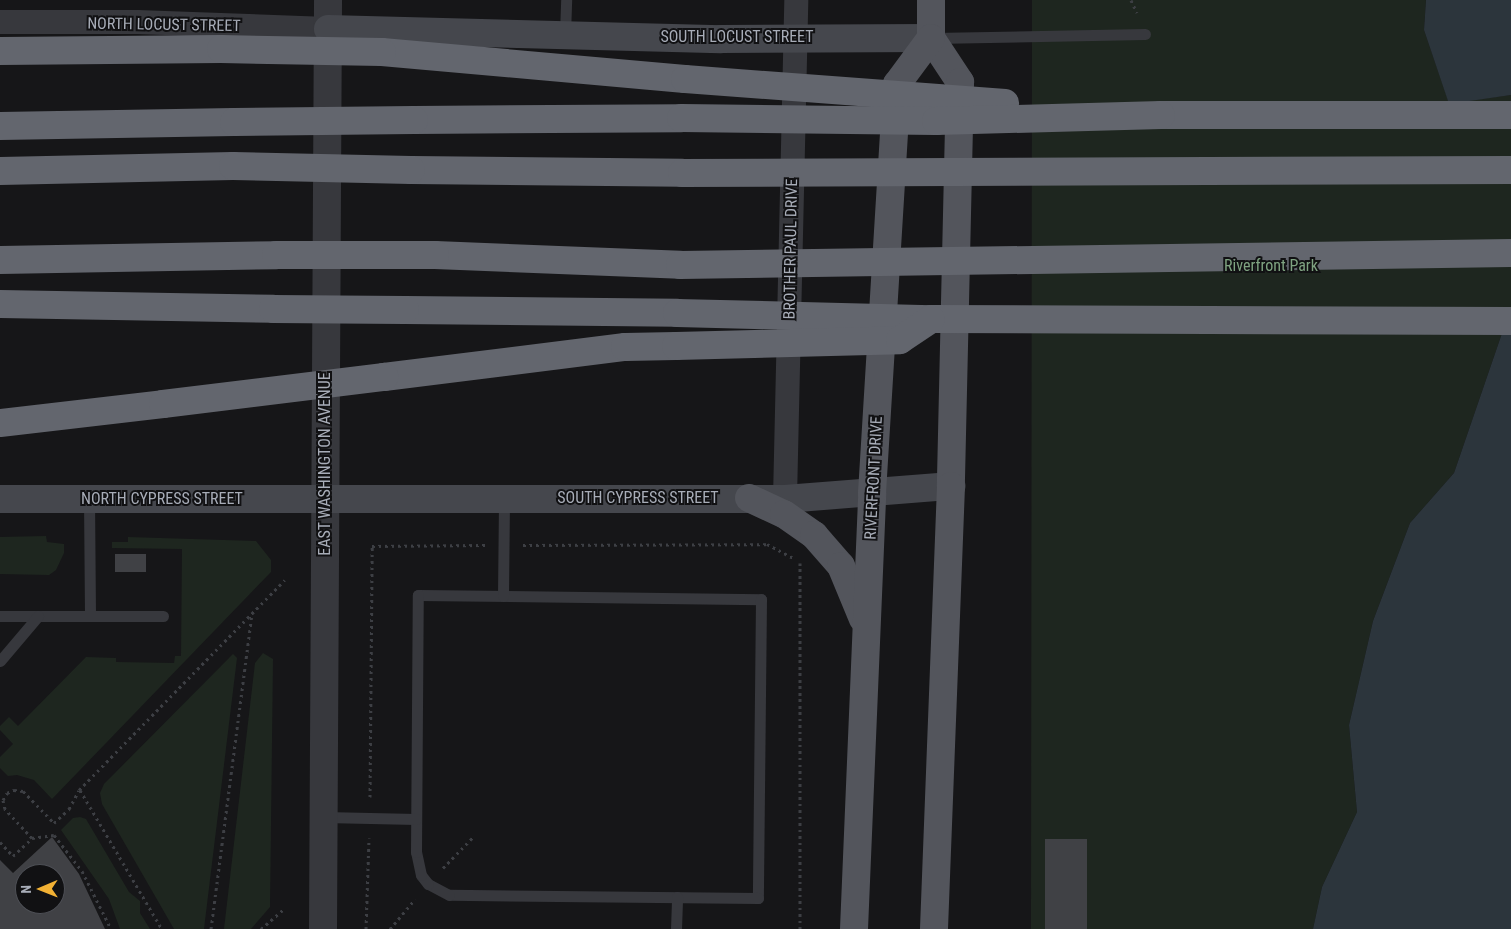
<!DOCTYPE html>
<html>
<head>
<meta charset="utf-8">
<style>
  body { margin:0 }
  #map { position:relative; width:1511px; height:929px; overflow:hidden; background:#161618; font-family:"Roboto Condensed",sans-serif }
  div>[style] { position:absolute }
  .green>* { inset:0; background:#1e261f }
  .water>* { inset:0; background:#2c353c }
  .building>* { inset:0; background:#404145; transform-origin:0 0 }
  .path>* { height:3px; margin-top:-1.5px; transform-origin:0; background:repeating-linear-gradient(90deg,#3d3f44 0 2.5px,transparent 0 6.5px) }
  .service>* { height:11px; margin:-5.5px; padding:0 5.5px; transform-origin:5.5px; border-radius:5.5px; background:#37383d }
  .minor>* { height:24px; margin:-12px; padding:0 12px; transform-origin:12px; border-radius:12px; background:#37383d }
  .tertiary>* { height:28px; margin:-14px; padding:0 14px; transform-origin:14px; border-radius:14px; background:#37383d }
  .secondary>* { height:28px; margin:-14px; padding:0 14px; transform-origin:14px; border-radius:14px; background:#45474d }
  .primary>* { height:28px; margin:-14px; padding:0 14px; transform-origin:14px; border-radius:14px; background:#53555c }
  .motorway>* { height:28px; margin:-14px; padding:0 14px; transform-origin:14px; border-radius:14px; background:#63666e }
  .motorway-bridge>* { height:28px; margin:-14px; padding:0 14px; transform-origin:14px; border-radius:14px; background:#63666e }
  span { translate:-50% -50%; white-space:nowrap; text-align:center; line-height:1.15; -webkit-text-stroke:4px #111113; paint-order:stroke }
  .street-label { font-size:16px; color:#a8adb8 }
  .park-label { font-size:16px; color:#7fa381 }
  .north { position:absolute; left:15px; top:864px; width:50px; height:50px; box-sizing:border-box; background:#111113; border:1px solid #4d4f55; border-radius:50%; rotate:269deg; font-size:14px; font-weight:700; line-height:20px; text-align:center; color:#a8adb8 }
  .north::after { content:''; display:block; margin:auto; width:18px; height:22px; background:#f2b134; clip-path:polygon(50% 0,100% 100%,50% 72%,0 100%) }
</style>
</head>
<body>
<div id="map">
  <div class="green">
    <i style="clip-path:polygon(1032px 0,1426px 0,1424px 30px,1449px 103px,1511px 95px,1511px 307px,1454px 473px,1410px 523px,1373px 621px,1349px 725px,1357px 812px,1322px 887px,1313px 929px,1031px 929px)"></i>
    <i style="clip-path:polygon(46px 536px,47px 542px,64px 544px,64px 553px,56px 570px,49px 575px,0 574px,0 537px)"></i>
    <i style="clip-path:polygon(128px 537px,256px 541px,271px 560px,271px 572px,52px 799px,34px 780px,17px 775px,8px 776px,0 768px,0 757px,13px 744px,0 730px,0 726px,9px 717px,18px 726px,86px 657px,116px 658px,116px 662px,174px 663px,175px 656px,181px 656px,182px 549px,112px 548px,112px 542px,128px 542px)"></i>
    <i style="clip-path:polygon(263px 653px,273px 659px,270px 907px,251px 929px,224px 929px,255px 663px)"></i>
    <i style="clip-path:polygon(233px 654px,237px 658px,204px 929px,174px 929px,102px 804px,100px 793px,104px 784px)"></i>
    <i style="clip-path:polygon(80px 817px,86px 819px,129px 892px,140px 901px,140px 913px,150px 929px,120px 929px,109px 899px,61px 830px,73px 818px)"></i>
  </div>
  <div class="water">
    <i style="clip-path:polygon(1426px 0,1511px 0,1511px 95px,1449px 104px,1424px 30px)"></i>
    <i style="clip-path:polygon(1511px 307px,1511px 929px,1313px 929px,1322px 887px,1357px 812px,1349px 725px,1373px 621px,1410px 523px,1454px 473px)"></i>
  </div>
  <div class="building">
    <i style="left:115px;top:554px;width:31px;height:18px"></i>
    <i style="clip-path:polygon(evenodd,52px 837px,79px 874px,105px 929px,0 929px,0 860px,13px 873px,52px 837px,25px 874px,55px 874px,55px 904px,25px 904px,25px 874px)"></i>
    <i style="left:1045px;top:839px;width:42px;height:90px"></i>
  </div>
  <div class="path">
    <i style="left:1131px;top:0;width:14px;rotate:65deg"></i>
    <i style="left:523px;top:545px;width:244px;rotate:-0.2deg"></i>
    <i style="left:767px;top:544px;width:30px;rotate:28deg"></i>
    <i style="left:80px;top:790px;width:161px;rotate:59.5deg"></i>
    <i style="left:370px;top:797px;width:251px;rotate:-89.5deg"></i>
    <i style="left:372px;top:546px;width:113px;rotate:-0.5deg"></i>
    <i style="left:32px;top:838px;width:22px;rotate:-8deg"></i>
    <i style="left:54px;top:835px;width:46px;rotate:52.1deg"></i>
    <i style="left:82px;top:871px;width:65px;rotate:63.4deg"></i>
    <i style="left:0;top:842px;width:19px;rotate:47deg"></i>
    <i style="left:13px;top:856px;width:26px;rotate:-43deg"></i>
    <i style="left:32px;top:838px;width:40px;rotate:-133deg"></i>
    <i style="left:5px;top:809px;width:9px;rotate:-103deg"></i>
    <i style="left:3px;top:800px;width:8px;rotate:-60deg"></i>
    <i style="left:7px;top:793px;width:8px;rotate:-23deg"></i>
    <i style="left:14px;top:790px;width:9px;rotate:6deg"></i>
    <i style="left:23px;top:791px;width:45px;rotate:45.9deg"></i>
    <i style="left:54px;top:823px;width:21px;rotate:-43deg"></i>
    <i style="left:69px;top:809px;width:21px;rotate:-62deg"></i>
    <i style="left:79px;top:790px;width:294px;rotate:-45.6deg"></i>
    <i style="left:443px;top:868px;width:45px;rotate:-45.9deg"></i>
    <i style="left:211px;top:929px;width:317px;rotate:-82.6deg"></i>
    <i style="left:261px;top:929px;width:29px;rotate:-41deg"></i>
    <i style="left:366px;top:929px;width:91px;rotate:-88.1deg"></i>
    <i style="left:390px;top:929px;width:39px;rotate:-50deg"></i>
    <i style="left:800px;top:929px;width:366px;rotate:-90deg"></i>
  </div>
  <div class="service">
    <i style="left:565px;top:34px;width:34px;rotate:-88deg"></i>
    <i style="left:933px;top:38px;width:212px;rotate:-1.1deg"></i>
    <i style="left:89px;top:499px;width:117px;rotate:89.5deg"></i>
    <i style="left:418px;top:595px;width:343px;rotate:0.7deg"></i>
    <i style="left:761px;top:599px;width:299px;rotate:90.6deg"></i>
    <i style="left:758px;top:898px;width:309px;rotate:-179.4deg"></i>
    <i style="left:449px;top:895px;width:24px;rotate:-152deg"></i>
    <i style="left:428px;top:884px;width:11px;rotate:-128deg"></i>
    <i style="left:421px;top:875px;width:24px;rotate:-102deg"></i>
    <i style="left:416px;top:852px;width:257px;rotate:-89.6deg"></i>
    <i style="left:503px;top:596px;width:98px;rotate:-89.4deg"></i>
    <i style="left:0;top:616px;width:163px"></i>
    <i style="left:0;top:661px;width:59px;rotate:-49.8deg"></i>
    <i style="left:324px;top:817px;width:92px;rotate:1.2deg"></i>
    <i style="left:676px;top:929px;width:32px;rotate:-88deg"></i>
  </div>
  <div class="minor">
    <i style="left:0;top:22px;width:137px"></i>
    <i style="left:137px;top:22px;width:191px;rotate:2.1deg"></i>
    <i style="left:785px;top:499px;width:499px;rotate:-88.7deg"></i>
  </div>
  <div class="tertiary">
    <i style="left:323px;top:929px;width:929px;rotate:-89.69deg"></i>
  </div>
  <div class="secondary">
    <i style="left:328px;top:29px;width:393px;rotate:1.5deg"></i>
    <i style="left:721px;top:39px;width:210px;rotate:-0.3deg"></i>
    <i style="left:0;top:499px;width:785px"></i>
    <i style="left:785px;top:499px;width:167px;rotate:-4.5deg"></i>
  </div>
  <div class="primary">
    <i style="left:931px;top:0;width:38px;rotate:90deg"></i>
    <i style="left:931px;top:38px;width:53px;rotate:56.6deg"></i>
    <i style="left:960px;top:82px;width:404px;rotate:91.3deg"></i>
    <i style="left:951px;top:486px;width:443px;rotate:92.2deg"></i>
    <i style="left:749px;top:498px;width:38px;rotate:25deg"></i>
    <i style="left:784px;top:514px;width:37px;rotate:35deg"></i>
    <i style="left:814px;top:535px;width:41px;rotate:48.9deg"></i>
    <i style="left:841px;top:566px;width:57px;rotate:67.5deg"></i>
    <i style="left:854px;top:929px;width:436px;rotate:-87.6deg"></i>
    <i style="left:872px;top:493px;width:410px;rotate:-86.5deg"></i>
    <i style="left:897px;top:84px;width:57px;rotate:-53.5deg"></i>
  </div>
  <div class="motorway">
    <i style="left:0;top:51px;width:221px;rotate:-0.5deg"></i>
    <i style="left:382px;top:52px;width:304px;rotate:5.1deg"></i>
    <i style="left:1161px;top:115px;width:350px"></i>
    <i style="left:414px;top:120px;width:267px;rotate:-0.4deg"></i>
    <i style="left:0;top:126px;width:234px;rotate:-1deg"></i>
    <i style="left:411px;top:170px;width:271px;rotate:0.6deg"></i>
    <i style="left:0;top:171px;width:233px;rotate:-1.2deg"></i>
    <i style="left:435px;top:255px;width:245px;rotate:2.3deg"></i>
    <i style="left:0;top:260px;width:276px;rotate:-1deg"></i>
    <i style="left:0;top:304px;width:273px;rotate:1deg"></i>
    <i style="left:405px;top:310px;width:272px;rotate:0.6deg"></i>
    <i style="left:384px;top:377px;width:243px;rotate:-7.1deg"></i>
    <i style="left:625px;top:347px;width:51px;rotate:-1.1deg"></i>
    <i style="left:0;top:423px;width:164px;rotate:-6.6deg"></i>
  </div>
  <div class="motorway-bridge">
    <i style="left:221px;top:49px;width:161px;rotate:1.1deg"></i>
    <i style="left:685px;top:79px;width:321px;rotate:4.3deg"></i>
    <i style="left:681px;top:118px;width:255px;rotate:0.7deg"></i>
    <i style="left:936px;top:121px;width:225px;rotate:-1.5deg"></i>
    <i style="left:234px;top:122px;width:180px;rotate:-0.6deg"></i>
    <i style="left:233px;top:166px;width:178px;rotate:1.3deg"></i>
    <i style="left:682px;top:173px;width:829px;rotate:-0.21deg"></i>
    <i style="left:276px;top:255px;width:159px"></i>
    <i style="left:680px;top:265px;width:831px;rotate:-0.83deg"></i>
    <i style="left:273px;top:309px;width:132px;rotate:0.4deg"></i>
    <i style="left:677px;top:313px;width:254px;rotate:1.4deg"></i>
    <i style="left:931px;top:319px;width:580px;rotate:0.2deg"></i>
    <i style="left:676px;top:346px;width:224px;rotate:-1.5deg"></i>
    <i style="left:900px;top:340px;width:37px;rotate:-34deg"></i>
    <i style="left:163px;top:404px;width:223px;rotate:-7deg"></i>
  </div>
  <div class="street-label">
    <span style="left:164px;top:25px;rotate:1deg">NORTH LOCUST STREET</span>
    <span style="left:737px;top:37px">SOUTH LOCUST STREET</span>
    <span style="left:791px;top:249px;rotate:-89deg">BROTHER PAUL DRIVE</span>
    <span style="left:325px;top:464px;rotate:-90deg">EAST WASHINGTON AVENUE</span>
    <span style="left:874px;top:478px;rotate:-87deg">RIVERFRONT DRIVE</span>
    <span style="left:638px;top:498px">SOUTH CYPRESS STREET</span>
    <span style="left:162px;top:499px">NORTH CYPRESS STREET</span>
  </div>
  <div class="park-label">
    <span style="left:1271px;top:266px">Riverfront Park</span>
  </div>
  <div class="north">N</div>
</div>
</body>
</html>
